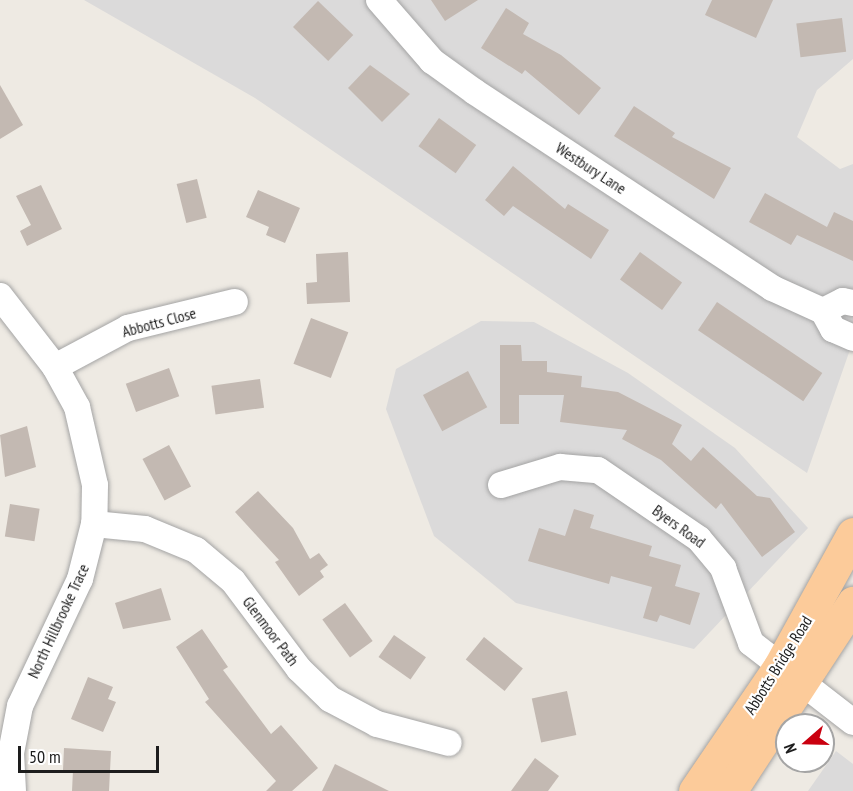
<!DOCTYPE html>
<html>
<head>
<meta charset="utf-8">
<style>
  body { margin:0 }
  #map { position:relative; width:853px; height:791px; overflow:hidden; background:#eeeae3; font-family:"PT Sans Narrow",sans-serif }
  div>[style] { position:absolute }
  .residential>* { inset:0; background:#dbdada }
  .building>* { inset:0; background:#c3b9b2; transform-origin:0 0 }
  .roads { filter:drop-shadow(0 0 2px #a4a4a4) drop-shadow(0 0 2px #a4a4a4) }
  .minor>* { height:26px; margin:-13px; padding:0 13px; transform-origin:13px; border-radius:13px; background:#fff }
  .major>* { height:33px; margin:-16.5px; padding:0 16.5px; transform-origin:16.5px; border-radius:16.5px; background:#fccb9a }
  span { translate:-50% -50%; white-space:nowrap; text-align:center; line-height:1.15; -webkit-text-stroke:4.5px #fff; paint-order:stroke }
  .street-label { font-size:16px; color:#1d1d1d }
  .north { position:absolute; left:775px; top:713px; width:60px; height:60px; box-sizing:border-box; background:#fff; border:2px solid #a5a5a5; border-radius:50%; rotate:250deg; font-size:16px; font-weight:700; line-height:24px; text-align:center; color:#1d1d1d }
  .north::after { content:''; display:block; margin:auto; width:21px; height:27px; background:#ca000f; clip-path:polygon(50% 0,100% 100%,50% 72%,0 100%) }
  .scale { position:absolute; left:18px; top:746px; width:141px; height:27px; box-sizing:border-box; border:3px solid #1d1d1d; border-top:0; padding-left:8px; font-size:18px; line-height:21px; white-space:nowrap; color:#1d1d1d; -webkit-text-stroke:4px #fff; paint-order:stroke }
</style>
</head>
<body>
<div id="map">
  <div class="residential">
    <i style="clip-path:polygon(84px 0,853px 0,853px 59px,817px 90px,797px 137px,840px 169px,853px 164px,853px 341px,807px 473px,255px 98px)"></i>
    <i style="clip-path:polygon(481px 321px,534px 322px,628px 373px,735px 448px,808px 528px,694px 649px,516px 603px,434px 536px,386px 409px,396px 369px)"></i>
    <i style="clip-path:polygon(836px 751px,853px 764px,853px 791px,808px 791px)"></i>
  </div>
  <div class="building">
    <i style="clip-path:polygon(431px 0,478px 0,445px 21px)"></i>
    <i style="clip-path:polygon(712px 0,773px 0,756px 38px,705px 15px)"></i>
    <i style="left:318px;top:1px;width:49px;height:36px;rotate:44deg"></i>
    <i style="clip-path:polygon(506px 8px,529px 23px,523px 34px,561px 55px,601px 88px,579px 115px,525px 70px,522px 74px,481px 48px)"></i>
    <i style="left:842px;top:18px;width:34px;height:46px;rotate:83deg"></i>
    <i style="clip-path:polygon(370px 65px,410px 94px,382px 122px,348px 88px)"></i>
    <i style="clip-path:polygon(0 85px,23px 125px,0 139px)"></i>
    <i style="clip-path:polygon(634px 106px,675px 133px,672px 137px,731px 168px,714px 199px,614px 136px)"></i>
    <i style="left:439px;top:118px;width:46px;height:35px;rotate:36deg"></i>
    <i style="clip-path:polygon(513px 166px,565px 209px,568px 204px,609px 230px,591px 259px,513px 206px,504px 216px,485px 200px)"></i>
    <i style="left:197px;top:179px;width:40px;height:21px;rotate:76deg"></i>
    <i style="clip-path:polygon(41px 185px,62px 229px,27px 246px,20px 231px,31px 225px,16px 196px)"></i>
    <i style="clip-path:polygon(258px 190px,300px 208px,285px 243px,266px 235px,269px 227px,246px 217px)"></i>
    <i style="clip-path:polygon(765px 193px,827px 227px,834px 212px,853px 221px,853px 261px,797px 235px,791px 245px,749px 222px)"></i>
    <i style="clip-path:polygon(348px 252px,350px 302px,307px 304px,306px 283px,317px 282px,316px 254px)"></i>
    <i style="left:640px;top:252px;width:52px;height:34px;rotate:36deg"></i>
    <i style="left:717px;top:302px;width:127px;height:34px;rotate:34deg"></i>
    <i style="left:311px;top:318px;width:40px;height:49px;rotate:21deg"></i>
    <i style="clip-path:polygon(500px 345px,521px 345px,522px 361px,547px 361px,547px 372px,582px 376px,581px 387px,618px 392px,682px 425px,672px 444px,691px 461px,703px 447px,757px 496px,770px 498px,795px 532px,762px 557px,721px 503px,716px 509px,661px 460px,622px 439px,627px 430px,560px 422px,564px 395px,519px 395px,519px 424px,500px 424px)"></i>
    <i style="left:169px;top:368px;width:30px;height:46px;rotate:70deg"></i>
    <i style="left:468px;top:371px;width:41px;height:51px;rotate:62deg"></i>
    <i style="left:260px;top:379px;width:29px;height:49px;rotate:82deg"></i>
    <i style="clip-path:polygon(27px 426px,36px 467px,5px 477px,0 435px)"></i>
    <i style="left:169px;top:445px;width:47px;height:30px;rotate:62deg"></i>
    <i style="clip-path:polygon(258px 491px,293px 528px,310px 559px,319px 553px,328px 565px,320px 571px,324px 577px,299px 596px,275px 562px,279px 560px,235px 512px)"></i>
    <i style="left:10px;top:504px;width:30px;height:33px;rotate:9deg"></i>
    <i style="clip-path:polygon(574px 509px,594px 515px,590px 528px,652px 546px,649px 556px,681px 565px,675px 586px,700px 593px,690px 625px,660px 615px,657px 622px,643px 618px,652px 587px,611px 576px,609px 584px,528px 561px,539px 528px,565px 536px)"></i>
    <i style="clip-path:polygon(161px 588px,171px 620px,123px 629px,115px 603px)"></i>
    <i style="left:345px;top:603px;width:47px;height:28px;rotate:54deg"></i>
    <i style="clip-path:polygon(202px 629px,228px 667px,223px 670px,271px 734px,281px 725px,318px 768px,292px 791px,266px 791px,276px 781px,205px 702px,209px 699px,176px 647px)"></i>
    <i style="left:394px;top:635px;width:39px;height:27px;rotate:35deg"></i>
    <i style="left:484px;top:637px;width:50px;height:29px;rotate:39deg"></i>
    <i style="clip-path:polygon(88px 677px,113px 687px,108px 699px,116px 702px,103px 732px,71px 719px)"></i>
    <i style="left:567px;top:691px;width:45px;height:36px;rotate:78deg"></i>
    <i style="clip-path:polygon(64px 748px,111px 751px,109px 791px,72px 791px,73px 770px,63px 770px)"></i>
    <i style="clip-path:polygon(535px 758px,559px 776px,548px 791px,511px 791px)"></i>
    <i style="clip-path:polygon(335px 764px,389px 791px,322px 791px)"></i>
  </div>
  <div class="roads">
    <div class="minor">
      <i style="left:379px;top:0;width:81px;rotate:49deg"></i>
      <i style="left:432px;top:61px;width:53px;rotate:35.8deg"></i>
      <i style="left:475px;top:92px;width:356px;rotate:33.4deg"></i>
      <i style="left:772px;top:288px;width:56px;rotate:24.3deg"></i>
      <i style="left:823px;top:311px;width:21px;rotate:61deg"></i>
      <i style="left:833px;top:329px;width:22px;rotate:24deg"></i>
      <i style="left:0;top:296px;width:90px;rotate:52.2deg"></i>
      <i style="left:55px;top:367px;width:46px;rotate:61.2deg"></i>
      <i style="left:77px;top:407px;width:80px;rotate:77deg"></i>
      <i style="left:95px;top:485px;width:39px;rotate:91deg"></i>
      <i style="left:94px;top:524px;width:57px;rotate:104.3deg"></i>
      <i style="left:80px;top:579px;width:140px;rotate:115.3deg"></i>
      <i style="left:20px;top:706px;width:48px;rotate:100.8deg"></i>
      <i style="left:11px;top:753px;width:38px;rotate:87deg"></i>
      <i style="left:823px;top:311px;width:22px;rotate:-27deg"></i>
      <i style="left:843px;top:301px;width:10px;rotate:11deg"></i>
      <i style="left:55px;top:367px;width:83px;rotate:-28.1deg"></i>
      <i style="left:128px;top:328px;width:110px;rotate:-13.7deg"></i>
      <i style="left:501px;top:485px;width:62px;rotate:-17deg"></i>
      <i style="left:560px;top:467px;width:38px;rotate:5deg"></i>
      <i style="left:598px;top:470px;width:122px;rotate:34.3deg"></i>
      <i style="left:699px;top:539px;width:38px;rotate:50deg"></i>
      <i style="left:723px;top:568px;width:80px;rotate:69.5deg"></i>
      <i style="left:751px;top:643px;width:129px;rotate:37.8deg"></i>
      <i style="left:94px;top:524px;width:51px;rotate:5.6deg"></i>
      <i style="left:145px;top:529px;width:55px;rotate:22.4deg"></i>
      <i style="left:196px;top:550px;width:48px;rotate:40deg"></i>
      <i style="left:233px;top:581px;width:110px;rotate:53.1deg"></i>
      <i style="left:299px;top:669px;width:43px;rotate:44.1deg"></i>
      <i style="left:330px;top:699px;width:53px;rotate:28deg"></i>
      <i style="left:377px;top:724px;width:74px;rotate:14.8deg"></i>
    </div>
    <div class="major">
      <i style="left:695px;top:791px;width:149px;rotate:-55.7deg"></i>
      <i style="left:779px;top:668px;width:153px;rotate:-61.1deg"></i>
      <i style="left:730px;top:791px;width:225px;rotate:-56.8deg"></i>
    </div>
  </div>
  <div class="street-label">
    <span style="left:591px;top:168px;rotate:33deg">Westbury Lane</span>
    <span style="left:159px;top:322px;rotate:-15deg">Abbotts Close</span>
    <span style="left:679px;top:526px;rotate:36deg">Byers Road</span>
    <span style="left:58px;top:621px;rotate:-65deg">North Hillbrooke Trace</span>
    <span style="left:271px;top:631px;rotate:53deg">Glenmoor Path</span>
    <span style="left:778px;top:665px;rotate:-58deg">Abbotts Bridge Road</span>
  </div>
  <div class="north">N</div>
  <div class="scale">50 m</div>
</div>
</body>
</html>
